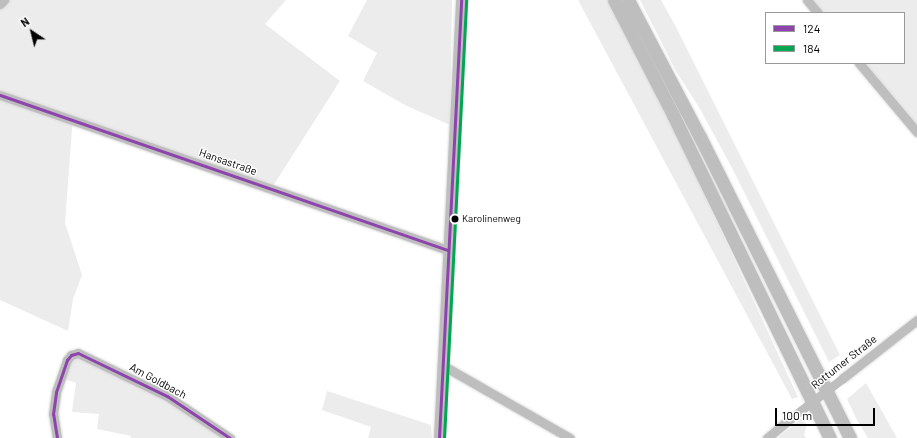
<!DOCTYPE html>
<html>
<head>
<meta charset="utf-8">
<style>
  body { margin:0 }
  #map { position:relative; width:917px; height:438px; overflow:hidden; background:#fff; font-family:Barlow,sans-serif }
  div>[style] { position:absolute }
  .green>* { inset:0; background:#ececec }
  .roads { filter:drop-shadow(0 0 1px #dbdbdb) drop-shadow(0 0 1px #dbdbdb) }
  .minor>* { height:9px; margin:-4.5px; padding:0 4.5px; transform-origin:4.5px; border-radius:4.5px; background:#bebebe }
  .major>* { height:11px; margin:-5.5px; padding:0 5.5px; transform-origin:5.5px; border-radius:5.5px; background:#bebebe }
  .highway>* { height:13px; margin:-6.5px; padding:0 6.5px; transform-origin:6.5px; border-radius:6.5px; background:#bebebe }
  .minor-bridge>* { height:9px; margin:-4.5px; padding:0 4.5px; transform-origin:4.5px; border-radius:4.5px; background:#bebebe }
  .bus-1>* { height:3px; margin:-1.5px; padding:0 1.5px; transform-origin:1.5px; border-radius:1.5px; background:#8e44ad }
  .bus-2>* { height:3px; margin:-1.5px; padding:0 1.5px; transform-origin:1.5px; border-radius:1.5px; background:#00a651 }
  .dots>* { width:11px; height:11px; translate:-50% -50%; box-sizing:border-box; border:2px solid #fff; border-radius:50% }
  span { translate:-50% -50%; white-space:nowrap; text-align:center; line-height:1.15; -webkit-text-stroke:3px #fff; paint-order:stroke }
  .bus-label { font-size:10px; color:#000 }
  .left { translate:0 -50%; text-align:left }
  .street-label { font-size:11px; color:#000 }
  .legend { position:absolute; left:765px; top:12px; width:140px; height:52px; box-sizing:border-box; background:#fff; border:1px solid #999; margin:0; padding:5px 7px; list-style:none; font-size:12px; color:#000 }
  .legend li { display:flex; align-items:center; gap:8px; height:20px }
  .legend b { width:20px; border:1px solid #999 }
  .north { position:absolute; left:12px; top:12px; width:40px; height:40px; -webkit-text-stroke:3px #fff; paint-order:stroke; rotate:325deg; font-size:11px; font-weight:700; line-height:16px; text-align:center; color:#000 }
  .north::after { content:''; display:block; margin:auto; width:14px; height:18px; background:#000; clip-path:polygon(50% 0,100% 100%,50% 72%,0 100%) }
  .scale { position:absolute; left:775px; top:408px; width:100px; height:18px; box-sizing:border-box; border:2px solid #000; border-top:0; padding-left:5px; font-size:12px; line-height:14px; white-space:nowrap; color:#000; -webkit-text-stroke:3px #fff; paint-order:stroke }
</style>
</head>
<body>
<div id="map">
  <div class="green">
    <i style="clip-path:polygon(0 0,286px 0,265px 24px,340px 81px,273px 186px,73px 116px,65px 223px,82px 275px,73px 299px,68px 331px,0 300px)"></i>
    <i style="clip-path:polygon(367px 0,452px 0,450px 125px,405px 105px,363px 81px,377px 53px,348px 36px)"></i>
    <i style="clip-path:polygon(578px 0,608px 0,685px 153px,798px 397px,792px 399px)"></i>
    <i style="clip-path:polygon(640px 0,661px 0,676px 27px,840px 355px,829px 362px,731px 166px,700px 109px,676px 71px)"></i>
    <i style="clip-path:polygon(811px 0,917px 0,917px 128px,863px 63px,904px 63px,904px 13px,821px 13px)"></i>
    <i style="clip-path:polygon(77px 357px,181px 409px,227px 438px,130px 438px,131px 436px,97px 429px,99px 414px,72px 412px,76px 383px,64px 379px,70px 360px)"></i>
    <i style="clip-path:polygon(866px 383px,897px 438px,868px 438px,857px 420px,847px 399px)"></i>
    <i style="clip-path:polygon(327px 391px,431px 425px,432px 438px,368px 438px,371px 427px,322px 410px)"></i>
    <i style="clip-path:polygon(802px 418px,807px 425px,804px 435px,806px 438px,778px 438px)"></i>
  </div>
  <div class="roads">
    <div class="minor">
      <i style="left:807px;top:0;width:17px;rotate:50deg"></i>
      <i style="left:0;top:4px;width:6px;rotate:-45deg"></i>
      <i style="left:859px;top:63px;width:90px;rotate:50deg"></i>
      <i style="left:0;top:95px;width:474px;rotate:19.1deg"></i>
      <i style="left:442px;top:365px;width:147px;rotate:29.7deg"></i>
      <i style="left:843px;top:378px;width:94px;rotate:-38.1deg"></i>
      <i style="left:57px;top:438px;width:24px;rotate:-99deg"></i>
      <i style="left:53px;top:414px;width:22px;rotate:-82deg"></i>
      <i style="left:56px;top:392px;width:34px;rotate:-71deg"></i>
      <i style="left:67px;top:360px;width:6px;rotate:-51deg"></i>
      <i style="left:71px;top:355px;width:7px;rotate:-16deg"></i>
      <i style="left:78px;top:353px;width:99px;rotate:25.8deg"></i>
      <i style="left:167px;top:396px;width:76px;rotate:33.7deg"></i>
      <i style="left:767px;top:438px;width:31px;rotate:-40deg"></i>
    </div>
    <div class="major">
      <i style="left:439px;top:438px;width:439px;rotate:-87.1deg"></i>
    </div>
    <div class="highway">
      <i style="left:614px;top:0;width:129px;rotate:62.8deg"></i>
      <i style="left:673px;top:115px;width:359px;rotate:64.1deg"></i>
      <i style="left:628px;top:0;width:155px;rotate:62.3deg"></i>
      <i style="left:700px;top:137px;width:336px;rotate:63.5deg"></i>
    </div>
  </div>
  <div class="minor-bridge">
    <i style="left:791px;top:418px;width:66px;rotate:-37.6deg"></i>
  </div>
  <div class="bus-1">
    <i style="left:0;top:95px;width:474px;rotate:19.1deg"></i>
    <i style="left:71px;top:355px;width:7px;rotate:-16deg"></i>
    <i style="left:78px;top:353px;width:99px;rotate:25.8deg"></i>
    <i style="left:167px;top:396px;width:76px;rotate:33.7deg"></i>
    <i style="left:57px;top:438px;width:24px;rotate:-99deg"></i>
    <i style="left:53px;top:414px;width:22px;rotate:-82deg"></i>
    <i style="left:56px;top:392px;width:34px;rotate:-71deg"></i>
    <i style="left:67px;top:360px;width:6px;rotate:-51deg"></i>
    <i style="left:439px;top:438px;width:439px;rotate:-87.1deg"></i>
  </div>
  <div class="bus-2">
    <i style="left:444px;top:438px;width:439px;rotate:-87.1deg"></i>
  </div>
  <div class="dots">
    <i style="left:455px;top:219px;background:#000"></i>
  </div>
  <div class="bus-label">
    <span class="left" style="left:462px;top:219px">Karolinenweg</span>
  </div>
  <div class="street-label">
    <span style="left:228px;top:162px;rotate:19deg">Hansastraße</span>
    <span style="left:844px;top:362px;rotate:-38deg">Rottumer Straße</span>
    <span style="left:158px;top:381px;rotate:28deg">Am Goldbach</span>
  </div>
  <ul class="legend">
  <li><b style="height:5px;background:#8e44ad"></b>124</li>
  <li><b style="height:5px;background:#00a651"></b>184</li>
  </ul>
  <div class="north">N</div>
  <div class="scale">100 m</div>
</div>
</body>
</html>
